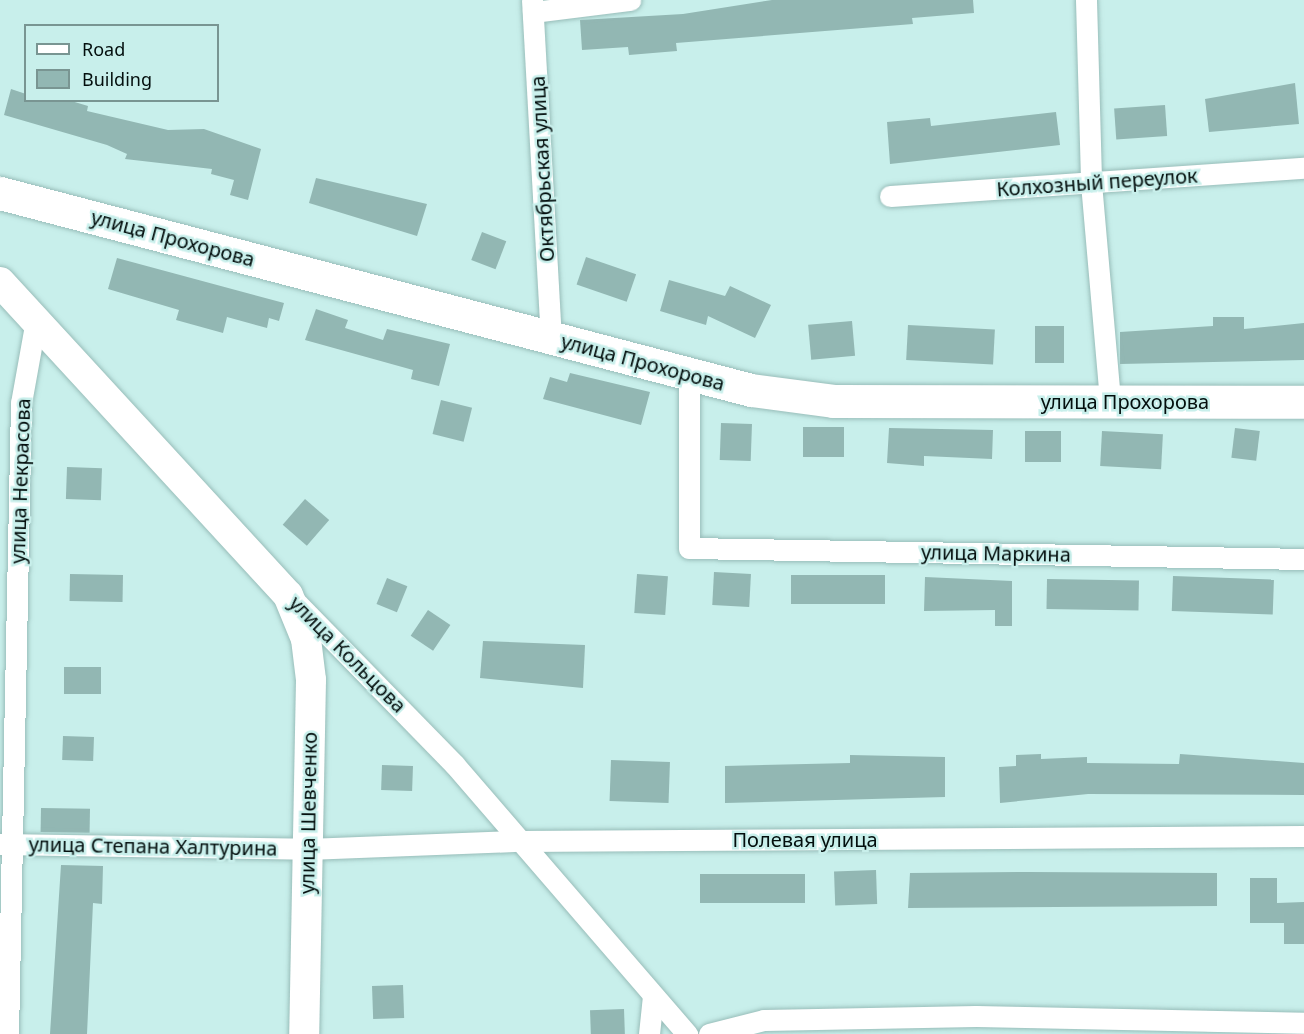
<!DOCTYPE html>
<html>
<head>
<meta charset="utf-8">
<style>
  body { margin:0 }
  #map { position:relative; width:1304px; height:1034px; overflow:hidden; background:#c8efeb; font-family:"Noto Sans",sans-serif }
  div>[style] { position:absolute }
  .building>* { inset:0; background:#92b7b3; transform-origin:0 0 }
  .roads { filter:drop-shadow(0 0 2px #98bdb9) drop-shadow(0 0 2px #98bdb9) }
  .minor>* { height:21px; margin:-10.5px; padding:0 10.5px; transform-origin:10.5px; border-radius:10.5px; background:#fff }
  .secondary>* { height:30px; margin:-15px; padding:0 15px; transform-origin:15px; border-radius:15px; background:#fff }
  .primary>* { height:33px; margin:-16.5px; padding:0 16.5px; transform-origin:16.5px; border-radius:16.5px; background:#fff }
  span { translate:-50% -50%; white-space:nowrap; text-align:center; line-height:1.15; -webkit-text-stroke:5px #c8efeb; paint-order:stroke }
  .street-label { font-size:20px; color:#030e0d }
  .legend { position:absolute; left:24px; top:24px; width:195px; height:78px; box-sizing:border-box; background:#c8efeb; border:2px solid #799592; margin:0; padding:8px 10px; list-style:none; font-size:18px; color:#030e0d }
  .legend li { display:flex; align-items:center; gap:12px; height:30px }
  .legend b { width:30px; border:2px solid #799592 }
</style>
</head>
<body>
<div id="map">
  <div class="building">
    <i style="clip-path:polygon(772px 0,973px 0,974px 13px,912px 18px,913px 24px,676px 43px,677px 51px,629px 55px,628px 47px,582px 50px,580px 20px,683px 14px)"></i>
    <i style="clip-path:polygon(1295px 83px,1299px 124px,1209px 132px,1205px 99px)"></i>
    <i style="clip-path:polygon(11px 89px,26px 94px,26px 100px,68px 100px,88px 106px,87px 111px,168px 130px,204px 129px,261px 149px,248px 200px,230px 195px,234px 180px,211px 174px,212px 169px,125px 159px,127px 154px,107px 145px,4px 115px)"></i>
    <i style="left:1165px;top:105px;width:31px;height:51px;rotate:86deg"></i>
    <i style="clip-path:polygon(1056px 112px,1060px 145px,890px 164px,887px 122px,930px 118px,931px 126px)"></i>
    <i style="clip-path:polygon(316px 178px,427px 204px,417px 236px,309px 203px)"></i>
    <i style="left:482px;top:232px;width:26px;height:30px;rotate:21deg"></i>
    <i style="left:586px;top:257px;width:53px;height:29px;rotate:19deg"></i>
    <i style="clip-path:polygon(117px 258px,284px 303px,279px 321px,269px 318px,267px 328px,227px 317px,223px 333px,176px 320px,179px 310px,108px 289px)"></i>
    <i style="clip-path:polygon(669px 280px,725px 296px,730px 286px,771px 305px,755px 338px,708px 316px,706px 325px,660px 311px)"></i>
    <i style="clip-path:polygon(316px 309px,348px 320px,345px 328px,383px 340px,387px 329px,450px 344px,439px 386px,411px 379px,413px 370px,305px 340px)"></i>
    <i style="clip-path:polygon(1213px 317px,1244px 317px,1244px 329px,1304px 323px,1304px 360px,1120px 364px,1120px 332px,1213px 326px)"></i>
    <i style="left:852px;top:321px;width:35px;height:44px;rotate:85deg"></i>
    <i style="left:908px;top:325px;width:87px;height:35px;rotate:3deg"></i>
    <i style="left:1035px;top:326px;width:29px;height:37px"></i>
    <i style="clip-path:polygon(570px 373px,650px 392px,641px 425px,543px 399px,550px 377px,567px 382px)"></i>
    <i style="left:441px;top:400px;width:32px;height:35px;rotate:14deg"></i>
    <i style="left:721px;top:423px;width:31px;height:37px;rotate:2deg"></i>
    <i style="left:844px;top:427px;width:30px;height:41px;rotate:90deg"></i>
    <i style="clip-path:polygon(889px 428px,993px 430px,992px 459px,924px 456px,924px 466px,887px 463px)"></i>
    <i style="left:1235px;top:428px;width:25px;height:30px;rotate:7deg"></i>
    <i style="left:1025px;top:431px;width:36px;height:31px"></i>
    <i style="left:1102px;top:431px;width:61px;height:35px;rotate:3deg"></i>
    <i style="left:67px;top:467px;width:35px;height:32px;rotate:2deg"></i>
    <i style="left:305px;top:499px;width:32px;height:34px;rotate:41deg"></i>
    <i style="left:714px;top:572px;width:37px;height:33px;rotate:3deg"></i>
    <i style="left:70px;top:574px;width:53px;height:27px;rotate:1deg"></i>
    <i style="left:637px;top:574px;width:31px;height:39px;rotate:4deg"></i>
    <i style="left:885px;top:575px;width:29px;height:94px;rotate:90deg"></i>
    <i style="left:1173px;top:576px;width:101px;height:35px;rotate:2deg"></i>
    <i style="clip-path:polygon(925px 577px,1012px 581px,1012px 626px,995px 626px,995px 610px,924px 611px)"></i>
    <i style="left:387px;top:578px;width:22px;height:28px;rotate:22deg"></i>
    <i style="left:1047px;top:579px;width:92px;height:30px;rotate:1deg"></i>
    <i style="left:428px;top:610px;width:27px;height:31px;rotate:34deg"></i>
    <i style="clip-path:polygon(483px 641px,585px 645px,583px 688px,480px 678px)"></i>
    <i style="left:64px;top:667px;width:37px;height:27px"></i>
    <i style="left:63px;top:736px;width:31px;height:24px;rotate:2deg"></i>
    <i style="clip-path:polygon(1041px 754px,1041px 759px,1087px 757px,1087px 763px,1179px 764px,1180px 754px,1304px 763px,1304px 795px,1088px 794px,1000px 803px,999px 767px,1016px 766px,1016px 755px)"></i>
    <i style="clip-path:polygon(850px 755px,945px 757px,945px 797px,725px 803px,725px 766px,850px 763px)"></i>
    <i style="left:611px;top:760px;width:59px;height:41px;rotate:2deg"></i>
    <i style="left:382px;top:765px;width:31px;height:25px;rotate:2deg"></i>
    <i style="left:41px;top:808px;width:49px;height:24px;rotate:1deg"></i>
    <i style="clip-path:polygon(61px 865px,103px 866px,102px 904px,93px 903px,87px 1034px,50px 1034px)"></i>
    <i style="left:876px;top:870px;width:34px;height:42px;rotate:88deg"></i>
    <i style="clip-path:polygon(1029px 872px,1217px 873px,1217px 906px,908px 908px,910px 873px)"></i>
    <i style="left:700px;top:874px;width:105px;height:29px"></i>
    <i style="clip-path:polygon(1250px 878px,1277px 878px,1277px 903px,1304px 902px,1304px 944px,1284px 944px,1284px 923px,1250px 923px)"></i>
    <i style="left:403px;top:985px;width:33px;height:31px;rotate:88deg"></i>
    <i style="left:624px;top:1009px;width:25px;height:34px;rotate:88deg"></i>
  </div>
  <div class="roads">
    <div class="minor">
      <i style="left:532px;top:0;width:339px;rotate:86.8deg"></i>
      <i style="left:1086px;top:0;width:183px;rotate:88.4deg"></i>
      <i style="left:1091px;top:183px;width:218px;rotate:85deg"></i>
      <i style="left:533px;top:12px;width:98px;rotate:-7.1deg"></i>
      <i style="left:890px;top:196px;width:415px;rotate:-3.9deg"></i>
      <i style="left:689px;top:374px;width:174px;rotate:90deg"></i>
      <i style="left:689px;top:548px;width:615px;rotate:1.02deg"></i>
      <i style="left:293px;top:599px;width:231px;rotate:45.7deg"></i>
      <i style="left:454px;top:764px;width:357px;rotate:49.2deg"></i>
      <i style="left:0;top:844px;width:307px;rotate:0.9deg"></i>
      <i style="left:307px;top:849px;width:212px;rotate:-2.2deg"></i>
      <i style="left:519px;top:841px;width:785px;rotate:-0.36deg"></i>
      <i style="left:8px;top:1034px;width:631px;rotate:-88.82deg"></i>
      <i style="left:21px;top:403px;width:79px;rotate:-79.8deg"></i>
      <i style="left:649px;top:1034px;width:38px;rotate:-84deg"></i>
      <i style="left:709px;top:1034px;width:57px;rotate:-14.3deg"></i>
      <i style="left:764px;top:1020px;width:212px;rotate:-1.1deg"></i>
      <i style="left:976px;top:1016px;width:328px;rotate:1.2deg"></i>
    </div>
    <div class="secondary">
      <i style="left:0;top:282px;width:425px;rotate:47.4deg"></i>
      <i style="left:288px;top:595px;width:48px;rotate:67.8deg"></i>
      <i style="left:306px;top:639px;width:41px;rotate:83deg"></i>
      <i style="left:311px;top:680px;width:354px;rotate:91.1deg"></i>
    </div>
    <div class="primary">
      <i style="left:0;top:193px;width:776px;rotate:14.7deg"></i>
      <i style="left:751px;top:390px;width:83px;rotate:7.6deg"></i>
      <i style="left:833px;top:401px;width:471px;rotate:0.1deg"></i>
    </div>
  </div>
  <div class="street-label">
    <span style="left:542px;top:169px;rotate:-93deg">Октябрьская улица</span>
    <span style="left:1097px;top:182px;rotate:-4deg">Колхозный переулок</span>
    <span style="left:173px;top:238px;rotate:15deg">улица Прохорова</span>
    <span style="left:643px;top:362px;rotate:15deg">улица Прохорова</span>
    <span style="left:1125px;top:401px">улица Прохорова</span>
    <span style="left:20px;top:481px;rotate:-88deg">улица Некрасова</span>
    <span style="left:996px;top:553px;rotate:1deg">улица Маркина</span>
    <span style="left:348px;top:654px;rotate:45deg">улица Кольцова</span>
    <span style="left:308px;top:813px;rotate:-89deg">улица Шевченко</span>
    <span style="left:805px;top:839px">Полевая улица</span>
    <span style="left:153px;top:846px;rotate:1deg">улица Степана Халтурина</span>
  </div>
  <ul class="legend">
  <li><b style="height:8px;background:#fff"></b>Road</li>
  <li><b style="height:16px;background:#92b7b3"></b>Building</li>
  </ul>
</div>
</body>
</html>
